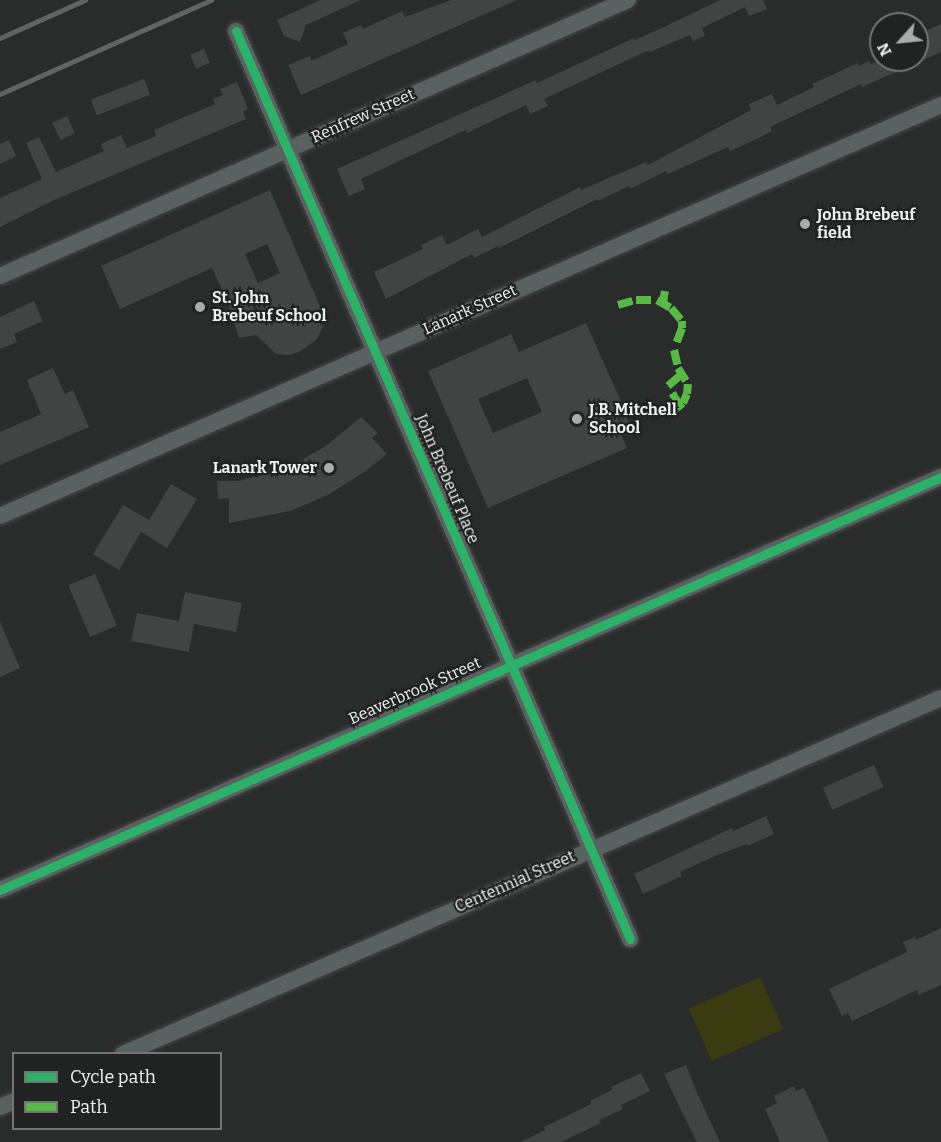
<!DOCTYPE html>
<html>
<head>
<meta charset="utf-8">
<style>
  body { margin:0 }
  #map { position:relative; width:941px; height:1142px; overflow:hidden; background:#2a2b2b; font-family:Bitter,serif }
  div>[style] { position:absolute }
  .green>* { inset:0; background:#3b3b11; transform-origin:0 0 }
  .building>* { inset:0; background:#424343; transform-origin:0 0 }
  .roads { filter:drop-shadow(0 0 2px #464747) drop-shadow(0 0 2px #464747) }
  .street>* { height:16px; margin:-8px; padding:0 8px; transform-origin:8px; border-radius:8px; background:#5a6161 }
  .rail>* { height:4.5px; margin:-2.25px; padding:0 2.25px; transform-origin:2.25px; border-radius:2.25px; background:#616464 }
  .quiet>* { height:8px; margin-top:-4px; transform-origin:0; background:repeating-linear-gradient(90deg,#58b947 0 15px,transparent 0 23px) }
  .cycleway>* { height:9px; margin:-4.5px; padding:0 4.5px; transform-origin:4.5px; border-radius:4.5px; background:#2db169 }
  .dots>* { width:16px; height:16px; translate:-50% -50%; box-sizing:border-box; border:3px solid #202321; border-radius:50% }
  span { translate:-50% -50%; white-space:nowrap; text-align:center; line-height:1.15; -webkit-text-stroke:4.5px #202321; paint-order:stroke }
  .street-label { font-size:16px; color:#eff1f0 }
  .poi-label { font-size:16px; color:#eff1f0; font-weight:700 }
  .left { translate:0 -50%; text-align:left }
  .right { translate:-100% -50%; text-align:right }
  .legend { position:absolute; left:12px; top:1052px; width:210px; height:78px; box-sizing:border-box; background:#202321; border:2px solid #737574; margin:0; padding:8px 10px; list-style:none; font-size:18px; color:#eff1f0 }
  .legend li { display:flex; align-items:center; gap:12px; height:30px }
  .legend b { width:30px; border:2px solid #737574 }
  .north { position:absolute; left:869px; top:12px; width:60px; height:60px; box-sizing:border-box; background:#202321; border:2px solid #737574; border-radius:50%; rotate:243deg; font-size:16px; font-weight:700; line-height:24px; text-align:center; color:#eff1f0 }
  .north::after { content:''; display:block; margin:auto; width:21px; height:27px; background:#aaacab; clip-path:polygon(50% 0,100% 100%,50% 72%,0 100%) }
</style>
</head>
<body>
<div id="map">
  <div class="green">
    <i style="left:760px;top:977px;width:57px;height:78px;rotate:66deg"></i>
  </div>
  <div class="building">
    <i style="clip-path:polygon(320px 0,361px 0,306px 25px,300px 42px,284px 36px,277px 20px)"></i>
    <i style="clip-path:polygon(451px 0,517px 0,301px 95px,288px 65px,310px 56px,311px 61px,348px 44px,343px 33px,361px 25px,363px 29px,402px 11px,405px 17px)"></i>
    <i style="clip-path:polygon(720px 0,763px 0,767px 9px,749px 16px,745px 7px,702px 28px,705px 36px,693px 41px,690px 35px,650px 52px,649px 50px,544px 99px,548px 106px,530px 114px,526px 105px,467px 133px,465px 130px,361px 179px,365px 189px,349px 196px,337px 169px,536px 80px,537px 83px,634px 38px,635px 40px,666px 26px)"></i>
    <i style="clip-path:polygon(941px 24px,941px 52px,862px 87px,861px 84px,770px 127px,772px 131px,757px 139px,730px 151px,728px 147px,668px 174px,666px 171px,630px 189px,629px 186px,598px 201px,597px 199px,499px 248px,498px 246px,474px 258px,472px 254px,386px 299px,374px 272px,423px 249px,421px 245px,442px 235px,447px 245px,478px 229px,482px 237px,580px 187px,581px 190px,646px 162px,648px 165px,751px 110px,749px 104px,772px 94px,777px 105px,814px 87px,812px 84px,858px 63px,859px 66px,869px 61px,871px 64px,880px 60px,917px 60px,917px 35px)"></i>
    <i style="left:204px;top:49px;width:15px;height:15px;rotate:67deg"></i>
    <i style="left:144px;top:79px;width:17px;height:57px;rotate:69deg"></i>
    <i style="clip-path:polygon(237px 82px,248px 109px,243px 112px,246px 119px,52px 201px,0 227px,0 198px,42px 179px,26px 143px,39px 137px,56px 172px,104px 151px,101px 144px,121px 135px,127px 148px,156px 136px,154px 130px,215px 104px,213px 99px,223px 95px,220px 89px)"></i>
    <i style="left:67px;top:116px;width:19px;height:16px;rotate:65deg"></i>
    <i style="clip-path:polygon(9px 140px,16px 156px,0 164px,0 144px)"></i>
    <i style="clip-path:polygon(evenodd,270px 190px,322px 311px,323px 327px,317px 339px,301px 351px,290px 355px,276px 354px,256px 335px,239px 338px,227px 300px,212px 268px,120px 309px,101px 266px,270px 190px,267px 244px,280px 273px,258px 283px,245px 254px,267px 244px)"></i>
    <i style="clip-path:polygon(34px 301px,43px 321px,14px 334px,17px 342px,0 349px,0 317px)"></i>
    <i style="clip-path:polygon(evenodd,586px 323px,632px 426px,620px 432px,627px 448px,488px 508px,428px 371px,511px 334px,519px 352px,586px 323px,527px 378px,542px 412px,493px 433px,478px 399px,527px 378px)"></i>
    <i style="clip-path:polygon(53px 368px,65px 394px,73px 390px,89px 427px,0 465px,0 432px,41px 414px,27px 380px)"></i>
    <i style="clip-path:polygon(361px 417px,378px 433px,372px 438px,387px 454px,366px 471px,328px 495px,290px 511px,229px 523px,229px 498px,218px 499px,217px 481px,238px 481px,283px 470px,326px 446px)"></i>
    <i style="clip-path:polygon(171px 484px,197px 499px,167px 548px,141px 532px,119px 570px,93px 554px,123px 505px,149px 520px)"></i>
    <i style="left:95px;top:574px;width:56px;height:29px;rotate:67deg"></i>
    <i style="clip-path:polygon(185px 592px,242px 603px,236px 632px,194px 624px,189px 652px,131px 641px,137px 613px,179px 621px)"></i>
    <i style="clip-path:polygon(0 622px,20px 668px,0 677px)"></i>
    <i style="left:874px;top:765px;width:24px;height:56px;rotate:66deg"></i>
    <i style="clip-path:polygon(766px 816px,774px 834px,748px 846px,747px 844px,715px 856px,680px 872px,682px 876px,643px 894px,634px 874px,732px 828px,733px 831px)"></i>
    <i style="clip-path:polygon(941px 928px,941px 985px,919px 995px,917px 990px,852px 1021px,848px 1013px,842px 1016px,829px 989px,907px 952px,903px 942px,915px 937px,916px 940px)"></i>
    <i style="clip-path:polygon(686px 1065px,698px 1095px,720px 1142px,697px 1142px,678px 1104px,664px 1074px)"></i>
    <i style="clip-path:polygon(641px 1073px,650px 1091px,621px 1105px,623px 1109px,599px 1120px,601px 1123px,561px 1142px,520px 1142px,545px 1130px,544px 1127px,591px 1104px,590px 1101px,612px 1090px,611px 1087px)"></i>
    <i style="clip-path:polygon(794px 1086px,796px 1091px,804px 1088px,829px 1142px,780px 1142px,765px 1109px,777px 1103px,774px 1096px)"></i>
  </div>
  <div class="roads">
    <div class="street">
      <i style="left:236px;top:31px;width:990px;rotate:66.54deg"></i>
      <i style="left:0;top:276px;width:686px;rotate:-23.73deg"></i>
      <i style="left:0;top:516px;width:1027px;rotate:-23.59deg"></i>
      <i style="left:0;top:890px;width:1028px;rotate:-23.7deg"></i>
      <i style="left:123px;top:1054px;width:892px;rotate:-23.52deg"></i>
      <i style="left:0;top:1107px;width:15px;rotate:-23deg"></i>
    </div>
  </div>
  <div class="rail">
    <i style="left:0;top:38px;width:93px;rotate:-24.1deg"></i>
    <i style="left:0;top:94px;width:231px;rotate:-24deg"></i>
  </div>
  <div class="quiet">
    <i style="left:663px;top:303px;width:12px;rotate:-81deg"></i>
    <i style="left:618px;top:305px;width:19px;rotate:-16deg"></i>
    <i style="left:636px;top:300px;width:21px"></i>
    <i style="left:657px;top:300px;width:16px;rotate:30deg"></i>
    <i style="left:671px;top:308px;width:17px;rotate:50deg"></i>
    <i style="left:682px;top:321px;width:7px;rotate:90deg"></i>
    <i style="left:682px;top:328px;width:23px;rotate:110deg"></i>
    <i style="left:674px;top:350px;width:18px;rotate:77deg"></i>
    <i style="left:678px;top:368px;width:19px;rotate:58deg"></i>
    <i style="left:688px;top:384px;width:10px;rotate:96deg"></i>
    <i style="left:687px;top:394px;width:10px;rotate:114deg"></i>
    <i style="left:683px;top:403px;width:22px;rotate:141deg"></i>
    <i style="left:680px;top:406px;width:23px;rotate:-121deg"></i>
    <i style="left:668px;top:386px;width:18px;rotate:-41deg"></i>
  </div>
  <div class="cycleway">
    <i style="left:236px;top:31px;width:990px;rotate:66.54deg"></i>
    <i style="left:0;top:890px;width:1028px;rotate:-23.7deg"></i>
  </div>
  <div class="dots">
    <i style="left:805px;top:224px;background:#aaacab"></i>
    <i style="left:200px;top:307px;background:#aaacab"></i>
    <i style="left:577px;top:419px;background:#aaacab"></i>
    <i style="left:329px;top:468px;background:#aaacab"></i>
  </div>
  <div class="street-label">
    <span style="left:363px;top:116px;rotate:-24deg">Renfrew Street</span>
    <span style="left:470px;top:310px;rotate:-24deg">Lanark Street</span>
    <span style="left:447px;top:479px;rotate:67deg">John Brebeuf Place</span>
    <span style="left:415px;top:691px;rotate:-24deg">Beaverbrook Street</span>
    <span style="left:515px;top:882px;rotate:-24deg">Centennial Street</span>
  </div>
  <div class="poi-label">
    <span class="left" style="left:817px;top:224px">John Brebeuf<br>field</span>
    <span class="left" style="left:212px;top:307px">St. John<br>Brebeuf School</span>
    <span class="left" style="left:589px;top:419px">J.B. Mitchell<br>School</span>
    <span class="right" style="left:317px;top:468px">Lanark Tower</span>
  </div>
  <ul class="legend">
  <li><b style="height:8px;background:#2db169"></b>Cycle path</li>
  <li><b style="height:8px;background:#58b947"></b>Path</li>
  </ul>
  <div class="north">N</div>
</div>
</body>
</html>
